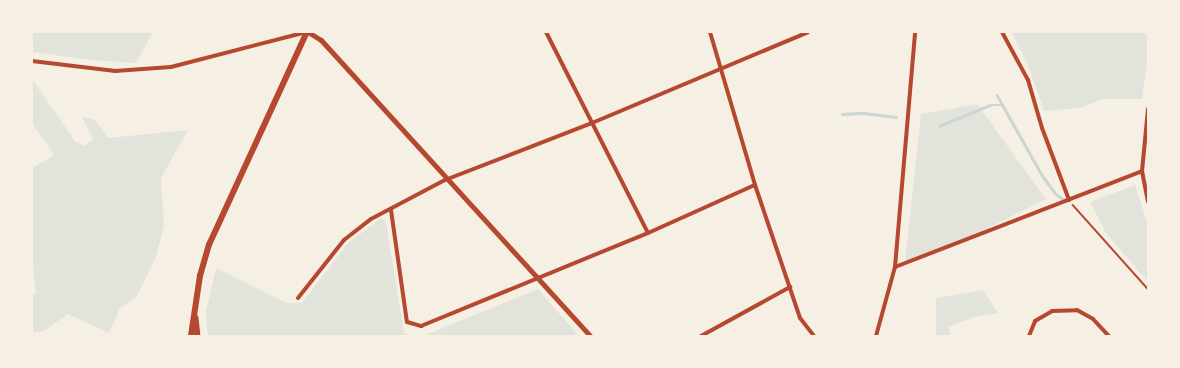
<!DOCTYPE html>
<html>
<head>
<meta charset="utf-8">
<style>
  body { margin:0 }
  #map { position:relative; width:1180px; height:368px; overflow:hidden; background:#f6efe4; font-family:"Open Sans",sans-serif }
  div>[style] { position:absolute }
  .green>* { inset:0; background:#e2e4dc }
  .stream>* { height:2.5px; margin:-1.25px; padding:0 1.25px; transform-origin:1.25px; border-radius:1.25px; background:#c9d6d2 }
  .path>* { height:1.5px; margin:-0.75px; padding:0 0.75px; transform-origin:0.75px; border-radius:0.75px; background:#b5482f }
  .minor>* { height:4px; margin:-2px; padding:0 2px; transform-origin:2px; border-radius:2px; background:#b5482f }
  .tertiary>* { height:5px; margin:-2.5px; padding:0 2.5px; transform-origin:2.5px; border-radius:2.5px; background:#b5482f }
  .secondary>* { height:5.5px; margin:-2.75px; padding:0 2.75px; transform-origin:2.75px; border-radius:2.75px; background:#b5482f }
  span { translate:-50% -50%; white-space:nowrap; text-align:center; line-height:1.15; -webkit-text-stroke:4px #f6efe4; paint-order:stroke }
  .frame { position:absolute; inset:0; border:33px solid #f6efe4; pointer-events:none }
</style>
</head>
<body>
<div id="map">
  <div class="green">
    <i style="clip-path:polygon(32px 32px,153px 32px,136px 63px,91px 60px,32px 52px)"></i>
    <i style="clip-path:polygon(1012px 32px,1148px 32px,1148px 58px,1142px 99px,1103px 99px,1080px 108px,1044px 111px,1028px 65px)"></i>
    <i style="clip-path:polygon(32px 79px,75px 141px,85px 146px,93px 139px,82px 117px,95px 120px,108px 138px,188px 130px,161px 178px,164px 225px,156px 257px,137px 296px,120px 308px,109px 333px,68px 314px,44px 331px,32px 333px,32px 295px,36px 293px,32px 260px,32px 168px,54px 155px,32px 123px)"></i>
    <i style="clip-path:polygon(977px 104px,1046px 199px,978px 233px,905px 262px,921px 114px)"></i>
    <i style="clip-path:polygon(1135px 185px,1148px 225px,1148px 282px,1106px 233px,1090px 202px)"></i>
    <i style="clip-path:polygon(381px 218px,386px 222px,404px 333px,418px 336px,208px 336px,206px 312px,216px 268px,286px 303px,302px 303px,348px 243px)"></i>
    <i style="clip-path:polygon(538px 289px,579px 336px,423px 336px)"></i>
    <i style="clip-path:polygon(983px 290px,998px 313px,971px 318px,949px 327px,951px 336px,936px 336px,936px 298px)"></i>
  </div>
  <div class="stream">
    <i style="left:997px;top:95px;width:92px;rotate:60.6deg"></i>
    <i style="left:1042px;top:175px;width:24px;rotate:54deg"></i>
    <i style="left:1056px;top:194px;width:12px;rotate:35deg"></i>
    <i style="left:842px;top:114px;width:22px;rotate:-3deg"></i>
    <i style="left:864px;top:113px;width:32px;rotate:7deg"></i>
    <i style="left:939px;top:126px;width:55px;rotate:-22.4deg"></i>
    <i style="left:990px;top:105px;width:11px"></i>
  </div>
  <div class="path">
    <i style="left:1073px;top:205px;width:113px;rotate:48.2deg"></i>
  </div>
  <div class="minor">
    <i style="left:546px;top:32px;width:225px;rotate:63.1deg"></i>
    <i style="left:710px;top:32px;width:159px;rotate:73.6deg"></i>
    <i style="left:755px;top:185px;width:140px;rotate:71.3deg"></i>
    <i style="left:800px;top:318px;width:23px;rotate:52deg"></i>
    <i style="left:1002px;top:32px;width:55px;rotate:61.6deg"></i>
    <i style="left:1028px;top:80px;width:50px;rotate:73.7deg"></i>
    <i style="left:1042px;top:128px;width:77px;rotate:69.4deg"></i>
    <i style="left:32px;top:61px;width:84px;rotate:6.9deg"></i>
    <i style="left:115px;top:71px;width:56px;rotate:-4.1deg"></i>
    <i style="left:171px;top:67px;width:139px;rotate:-14.5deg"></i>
    <i style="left:1148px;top:109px;width:62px;rotate:95.5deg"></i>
    <i style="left:1142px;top:171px;width:31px;rotate:79deg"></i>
    <i style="left:391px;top:210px;width:113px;rotate:81.9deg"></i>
    <i style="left:407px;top:322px;width:15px;rotate:16deg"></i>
    <i style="left:421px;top:326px;width:245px;rotate:-22.3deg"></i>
    <i style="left:648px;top:233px;width:117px;rotate:-24.2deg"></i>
    <i style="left:895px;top:267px;width:265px;rotate:-21.2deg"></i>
    <i style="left:298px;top:298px;width:74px;rotate:-51.6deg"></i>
    <i style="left:344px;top:240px;width:34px;rotate:-38deg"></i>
    <i style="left:371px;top:219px;width:84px;rotate:-27.8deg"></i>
    <i style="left:445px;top:180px;width:158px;rotate:-21.2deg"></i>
    <i style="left:592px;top:123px;width:234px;rotate:-22.8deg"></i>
    <i style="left:701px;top:336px;width:102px;rotate:-28.8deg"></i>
    <i style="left:876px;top:336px;width:72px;rotate:-74.6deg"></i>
    <i style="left:895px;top:267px;width:236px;rotate:-85.1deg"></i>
    <i style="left:1029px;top:336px;width:16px;rotate:-68deg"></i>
    <i style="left:1035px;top:321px;width:20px;rotate:-30deg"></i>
    <i style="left:1052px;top:311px;width:25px;rotate:-2deg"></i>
    <i style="left:1077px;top:310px;width:18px;rotate:29deg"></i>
    <i style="left:1093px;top:319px;width:23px;rotate:47deg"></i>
  </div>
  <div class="tertiary">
    <i style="left:308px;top:32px;width:15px;rotate:32deg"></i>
    <i style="left:321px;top:40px;width:400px;rotate:47.7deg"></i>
  </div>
  <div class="secondary">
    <i style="left:196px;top:318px;width:18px;rotate:84deg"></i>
    <i style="left:191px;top:336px;width:61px;rotate:-81.5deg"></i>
    <i style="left:200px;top:276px;width:32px;rotate:-74deg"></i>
    <i style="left:209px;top:245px;width:234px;rotate:-65.3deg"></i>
  </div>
  <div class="frame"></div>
</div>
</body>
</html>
